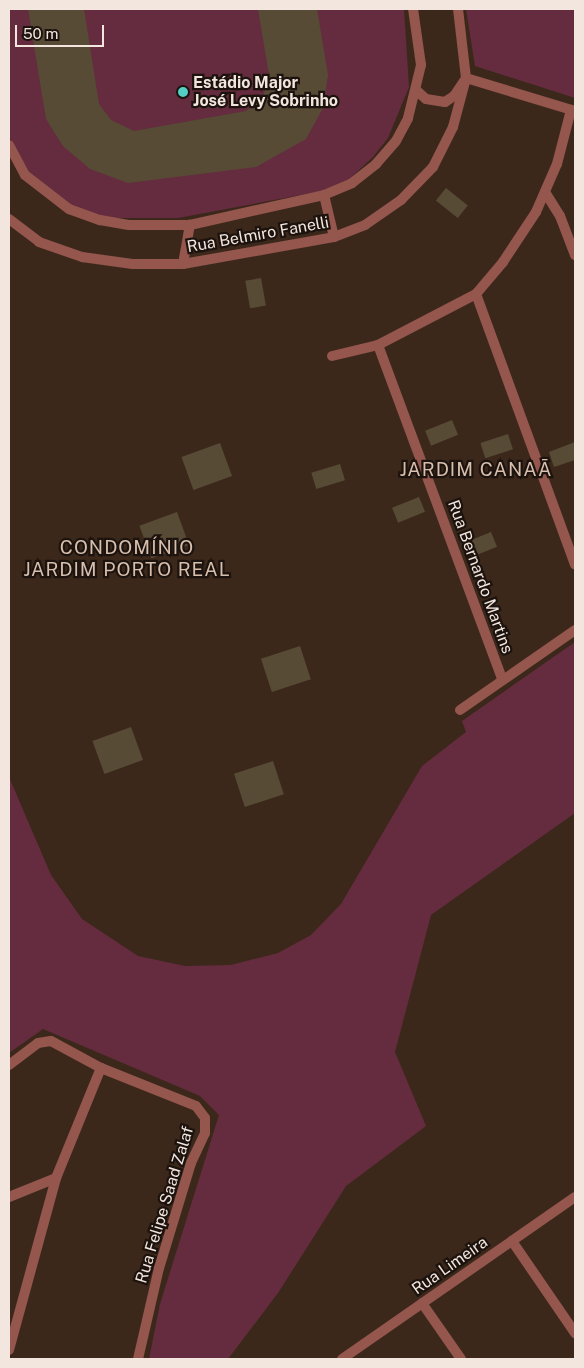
<!DOCTYPE html>
<html>
<head>
<meta charset="utf-8">
<style>
  body { margin:0 }
  #map { position:relative; width:584px; height:1368px; overflow:hidden; background:#3c281b; font-family:"Public Sans",sans-serif }
  div>[style] { position:absolute }
  .green>* { inset:0; background:#642c3e }
  .building>* { inset:0; background:#574b36; transform-origin:0 0 }
  .minor>* { height:10px; margin:-5px; padding:0 5px; transform-origin:5px; border-radius:5px; background:#94564d }
  .dots>* { width:14px; height:14px; translate:-50% -50%; box-sizing:border-box; border:2px solid #1c130e; border-radius:50% }
  span { translate:-50% -50%; white-space:nowrap; text-align:center; line-height:1.15; -webkit-text-stroke:4.5px #1c130e; paint-order:stroke }
  .poi-label { font-size:16px; color:#f3e6de; font-weight:700 }
  .left { translate:0 -50%; text-align:left }
  .street-label { font-size:16px; color:#f3e6de }
  .quarter-label { font-size:19px; color:#d7bead; letter-spacing:1px }
  .frame { position:absolute; inset:0; border:10px solid #f3e6de; pointer-events:none }
  .scale { position:absolute; left:15px; top:25px; width:89px; height:22px; box-sizing:border-box; border:2px solid #f3e6de; border-top:0; padding-left:6px; font-size:15px; line-height:18px; white-space:nowrap; color:#f3e6de; -webkit-text-stroke:4px #1c130e; paint-order:stroke }
</style>
</head>
<body>
<div id="map">
  <div class="green">
    <i style="clip-path:polygon(9px 9px,404px 9px,409px 87px,388px 138px,373px 157px,349px 179px,322px 191px,178px 218px,103px 218px,72px 208px,29px 174px,15px 151px,9px 135px)"></i>
    <i style="clip-path:polygon(466px 9px,575px 9px,575px 98px,475px 66px)"></i>
    <i style="clip-path:polygon(575px 642px,575px 813px,431px 915px,395px 1052px,426px 1126px,346px 1186px,278px 1293px,228px 1359px,149px 1359px,160px 1304px,219px 1115px,200px 1096px,43px 1029px,9px 1053px,9px 777px,51px 875px,82px 919px,138px 956px,185px 966px,231px 965px,278px 953px,311px 935px,341px 904px,422px 766px,466px 732px,462px 721px)"></i>
  </div>
  <div class="building">
    <i style="clip-path:polygon(28px 9px,84px 9px,99px 104px,111px 120px,134px 131px,246px 111px,263px 97px,269px 75px,258px 9px,317px 9px,328px 75px,323px 108px,306px 139px,256px 167px,128px 183px,90px 169px,63px 146px,46px 119px)"></i>
    <i style="left:446px;top:188px;width:28px;height:16px;rotate:39deg"></i>
    <i style="left:261px;top:278px;width:28px;height:16px;rotate:80deg"></i>
    <i style="left:452px;top:420px;width:16px;height:29px;rotate:68deg"></i>
    <i style="left:508px;top:434px;width:16px;height:29px;rotate:72deg"></i>
    <i style="clip-path:polygon(575px 442px,575px 460px,554px 467px,549px 452px)"></i>
    <i style="left:220px;top:443px;width:35px;height:41px;rotate:70deg"></i>
    <i style="left:340px;top:464px;width:17px;height:30px;rotate:73deg"></i>
    <i style="left:419px;top:497px;width:16px;height:29px;rotate:68deg"></i>
    <i style="left:177px;top:512px;width:35px;height:40px;rotate:70deg"></i>
    <i style="left:491px;top:532px;width:16px;height:28px;rotate:68deg"></i>
    <i style="left:300px;top:646px;width:35px;height:41px;rotate:72deg"></i>
    <i style="left:131px;top:727px;width:35px;height:41px;rotate:70deg"></i>
    <i style="left:273px;top:761px;width:35px;height:41px;rotate:72deg"></i>
  </div>
  <div class="minor">
    <i style="left:416px;top:90px;width:13px;rotate:42deg"></i>
    <i style="left:426px;top:99px;width:19px;rotate:9deg"></i>
    <i style="left:445px;top:102px;width:11px;rotate:-34deg"></i>
    <i style="left:454px;top:96px;width:22px;rotate:-56deg"></i>
    <i style="left:466px;top:78px;width:114px;rotate:16.8deg"></i>
    <i style="left:9px;top:145px;width:34px;rotate:62deg"></i>
    <i style="left:25px;top:175px;width:56px;rotate:37.7deg"></i>
    <i style="left:69px;top:209px;width:33px;rotate:20deg"></i>
    <i style="left:100px;top:220px;width:29px;rotate:10deg"></i>
    <i style="left:129px;top:225px;width:61px"></i>
    <i style="left:190px;top:225px;width:137px;rotate:-12.6deg"></i>
    <i style="left:324px;top:195px;width:30px;rotate:-23deg"></i>
    <i style="left:352px;top:183px;width:31px;rotate:-38deg"></i>
    <i style="left:376px;top:164px;width:30px;rotate:-49deg"></i>
    <i style="left:396px;top:141px;width:26px;rotate:-62deg"></i>
    <i style="left:408px;top:118px;width:55px;rotate:-76.2deg"></i>
    <i style="left:421px;top:65px;width:57px;rotate:-98.1deg"></i>
    <i style="left:545px;top:192px;width:28px;rotate:58deg"></i>
    <i style="left:560px;top:216px;width:42px;rotate:69deg"></i>
    <i style="left:324px;top:195px;width:43px;rotate:76.6deg"></i>
    <i style="left:9px;top:219px;width:38px;rotate:37deg"></i>
    <i style="left:39px;top:242px;width:46px;rotate:19.2deg"></i>
    <i style="left:82px;top:257px;width:51px;rotate:7.8deg"></i>
    <i style="left:133px;top:264px;width:50px"></i>
    <i style="left:183px;top:264px;width:153px;rotate:-10.1deg"></i>
    <i style="left:334px;top:237px;width:33px;rotate:-21deg"></i>
    <i style="left:365px;top:225px;width:44px;rotate:-34.8deg"></i>
    <i style="left:401px;top:200px;width:46px;rotate:-45.9deg"></i>
    <i style="left:433px;top:167px;width:45px;rotate:-63.4deg"></i>
    <i style="left:453px;top:127px;width:51px;rotate:-75.1deg"></i>
    <i style="left:466px;top:78px;width:69px;rotate:-96.6deg"></i>
    <i style="left:183px;top:264px;width:40px;rotate:-80deg"></i>
    <i style="left:476px;top:294px;width:288px;rotate:69.9deg"></i>
    <i style="left:378px;top:345px;width:356px;rotate:69.6deg"></i>
    <i style="left:332px;top:356px;width:47px;rotate:-13.4deg"></i>
    <i style="left:378px;top:345px;width:110px;rotate:-27.5deg"></i>
    <i style="left:476px;top:294px;width:42px;rotate:-49.8deg"></i>
    <i style="left:503px;top:262px;width:60px;rotate:-56.6deg"></i>
    <i style="left:536px;top:212px;width:52px;rotate:-66.4deg"></i>
    <i style="left:557px;top:164px;width:56px;rotate:-75.5deg"></i>
    <i style="left:460px;top:710px;width:140px;rotate:-34.8deg"></i>
    <i style="left:9px;top:1065px;width:36px;rotate:-37deg"></i>
    <i style="left:38px;top:1043px;width:13px;rotate:-9deg"></i>
    <i style="left:51px;top:1041px;width:57px;rotate:28.4deg"></i>
    <i style="left:101px;top:1068px;width:102px;rotate:21.8deg"></i>
    <i style="left:196px;top:1106px;width:15px;rotate:53deg"></i>
    <i style="left:205px;top:1118px;width:15px;rotate:90deg"></i>
    <i style="left:205px;top:1133px;width:33px;rotate:115deg"></i>
    <i style="left:191px;top:1163px;width:110px;rotate:106.9deg"></i>
    <i style="left:159px;top:1268px;width:93px;rotate:103deg"></i>
    <i style="left:9px;top:1197px;width:51px;rotate:-22deg"></i>
    <i style="left:512px;top:1241px;width:112px;rotate:55.6deg"></i>
    <i style="left:422px;top:1303px;width:68px;rotate:55.1deg"></i>
    <i style="left:9px;top:1350px;width:178px;rotate:-74.7deg"></i>
    <i style="left:56px;top:1178px;width:119px;rotate:-67.8deg"></i>
    <i style="left:342px;top:1359px;width:284px;rotate:-34.8deg"></i>
  </div>
  <div class="dots">
    <i style="left:183px;top:92px;background:#55cec4"></i>
  </div>
  <div class="poi-label">
    <span class="left" style="left:193px;top:92px">Estádio Major<br>José Levy Sobrinho</span>
  </div>
  <div class="street-label">
    <span style="left:258px;top:235px;rotate:-10deg">Rua Belmiro Fanelli</span>
    <span style="left:480px;top:577px;rotate:70deg">Rua Bernardo Martins</span>
    <span style="left:165px;top:1205px;rotate:-73deg">Rua Felipe Saad Zalaf</span>
    <span style="left:450px;top:1266px;rotate:-35deg">Rua Limeira</span>
  </div>
  <div class="quarter-label">
    <span style="left:476px;top:470px">JARDIM CANAÃ</span>
    <span style="left:127px;top:559px">CONDOMÍNIO<br>JARDIM PORTO REAL</span>
  </div>
  <div class="frame"></div>
  <div class="scale">50 m</div>
</div>
</body>
</html>
